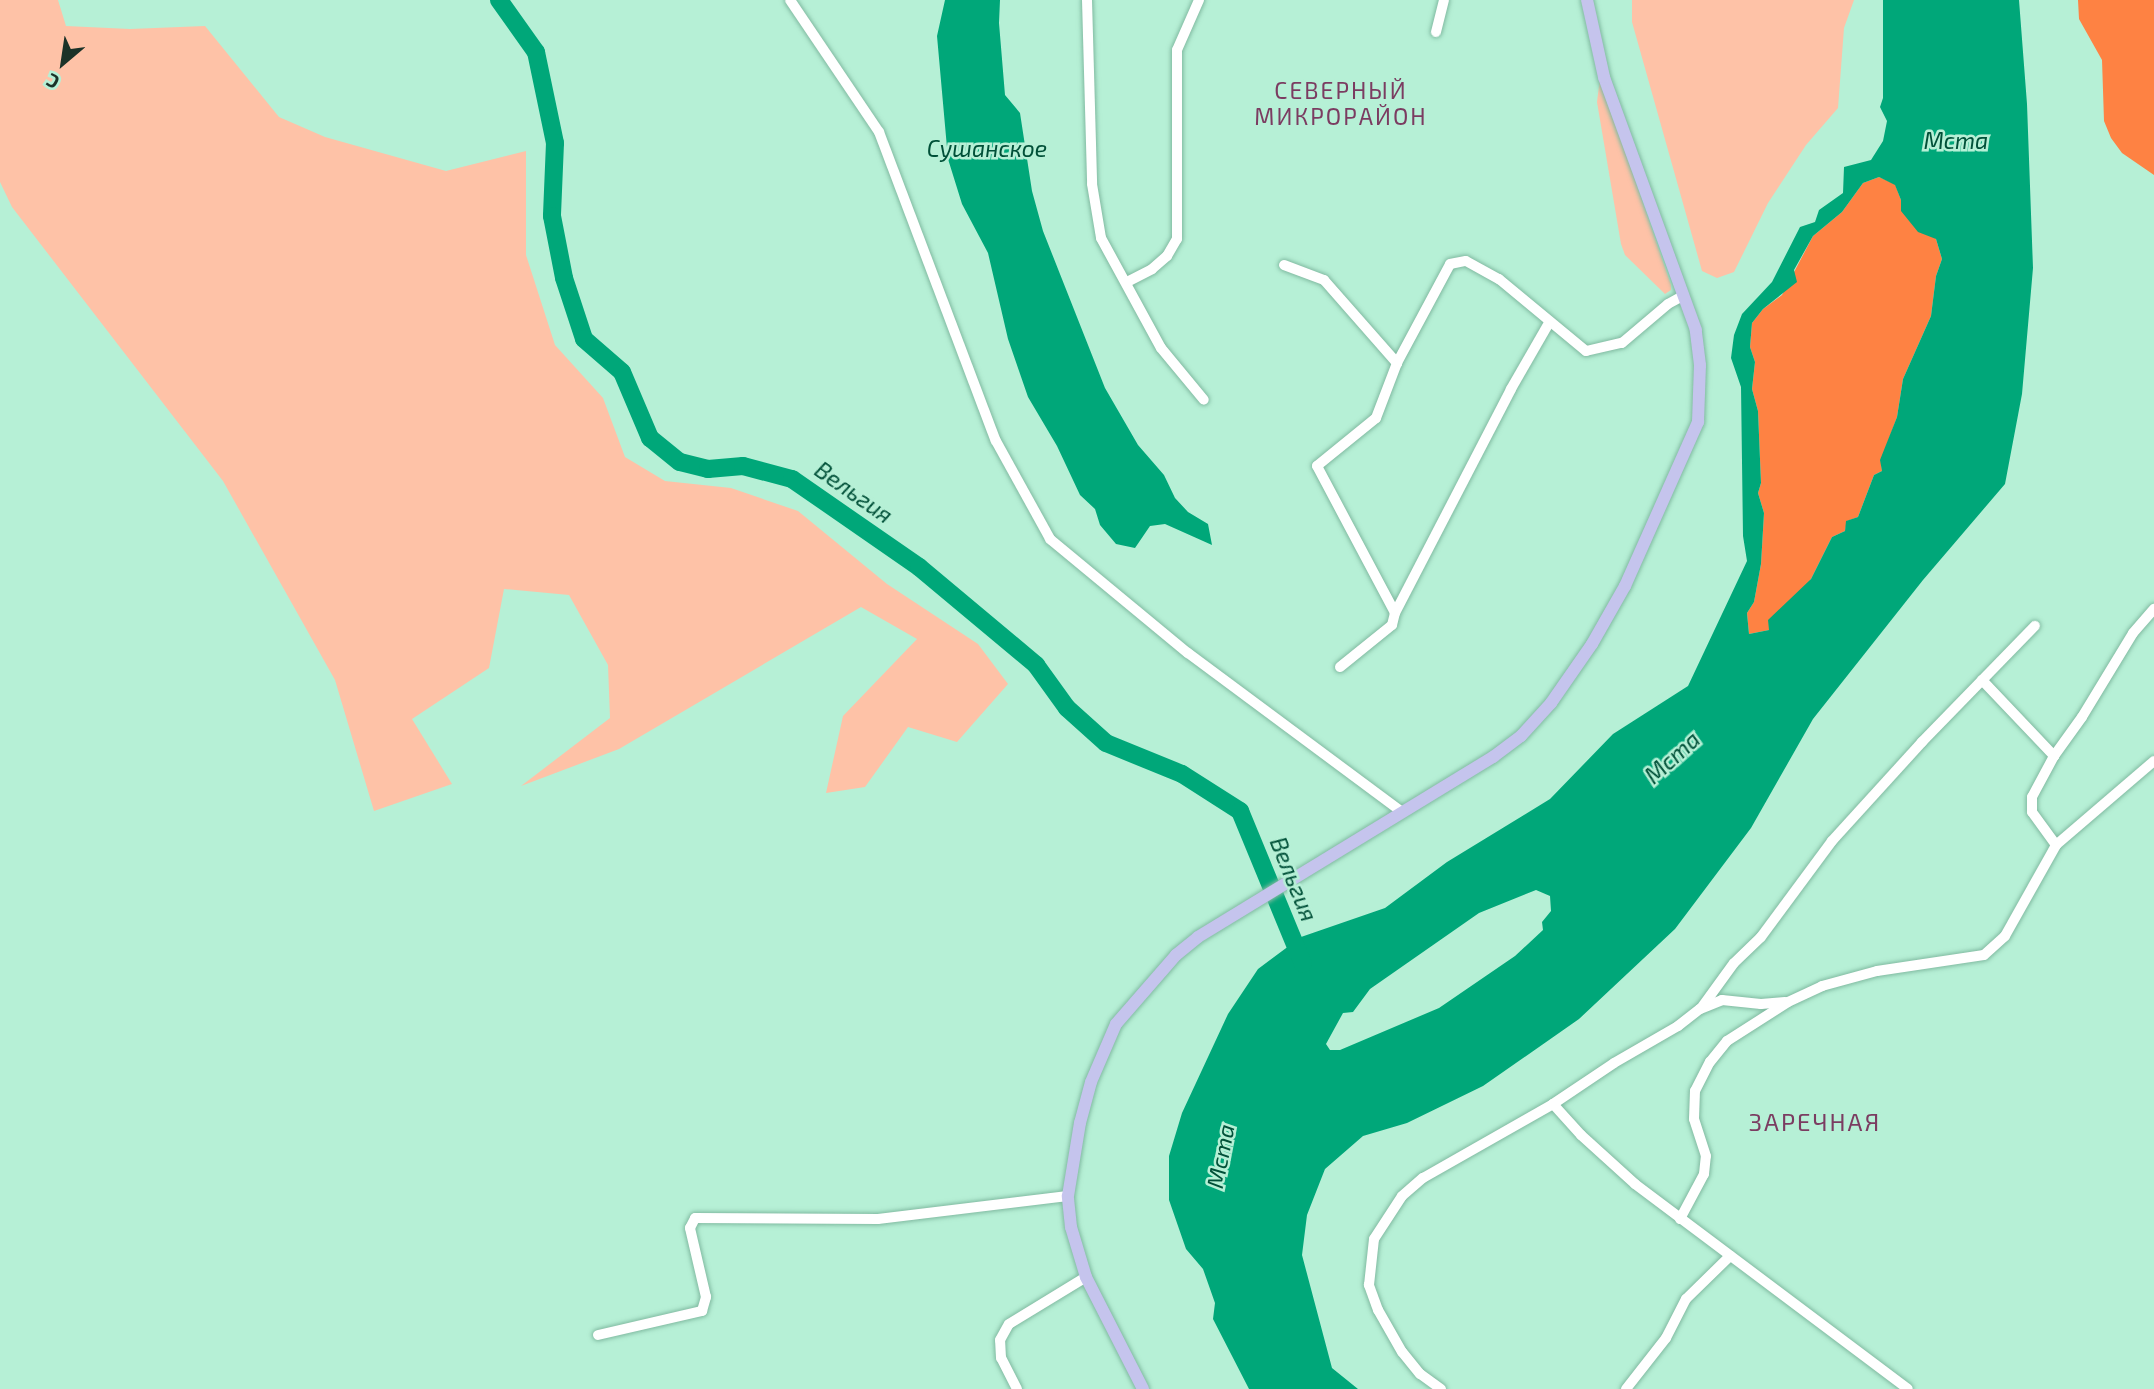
<!DOCTYPE html>
<html>
<head>
<meta charset="utf-8">
<style>
  body { margin:0 }
  #map { position:relative; width:2154px; height:1389px; overflow:hidden; background:#b6f0d6; font-family:"Exo 2",sans-serif }
  div>[style] { position:absolute }
  .green>* { inset:0; background:#fec2a7 }
  .forest>* { inset:0; background:#fe8243 }
  .water>* { inset:0; background:#00a779 }
  .river>* { height:18px; margin:-9px; padding:0 9px; transform-origin:9px; border-radius:9px; background:#00a779 }
  .roads { filter:drop-shadow(0 0 2px #81baa1) drop-shadow(0 0 2px #81baa1) }
  .minor>* { height:10px; margin:-5px; padding:0 5px; transform-origin:5px; border-radius:5px; background:#fff }
  .major>* { height:12px; margin:-6px; padding:0 6px; transform-origin:6px; border-radius:6px; background:#c5c4ed }
  span { translate:-50% -50%; white-space:nowrap; text-align:center; line-height:1.15; -webkit-text-stroke:5px #b6f0d6; paint-order:stroke }
  .neighbourhood-label { font-size:23px; color:#7b3c61; letter-spacing:2px }
  .water-label { font-size:23px; color:#005038; font-style:italic }
  .quarter-label { font-size:24px; color:#7b3c61; letter-spacing:2px }
  .north { position:absolute; left:28px; top:28px; width:70px; height:70px; -webkit-text-stroke:5px #b6f0d6; paint-order:stroke; rotate:209deg; font-size:19px; font-weight:700; line-height:28px; text-align:center; color:#1b3228 }
  .north::after { content:''; display:block; margin:auto; width:24px; height:32px; background:#1b3228; clip-path:polygon(50% 0,100% 100%,50% 72%,0 100%) }
</style>
</head>
<body>
<div id="map">
  <div class="green">
    <i style="clip-path:polygon(0 0,58px 0,66px 26px,130px 29px,205px 26px,279px 117px,325px 137px,446px 171px,526px 151px,526px 255px,555px 345px,603px 398px,625px 457px,665px 481px,731px 488px,798px 511px,887px 584px,978px 644px,1008px 684px,957px 742px,908px 727px,865px 787px,826px 793px,843px 716px,917px 639px,861px 607px,619px 749px,521px 786px,610px 718px,608px 665px,569px 595px,504px 589px,489px 668px,412px 719px,452px 784px,374px 811px,335px 680px,223px 481px,12px 207px,0 182px)"></i>
    <i style="clip-path:polygon(1632px 0,1854px 0,1844px 28px,1838px 108px,1806px 145px,1768px 203px,1734px 272px,1717px 278px,1702px 271px,1632px 22px)"></i>
    <i style="clip-path:polygon(1600px 78px,1671px 285px,1671px 290px,1665px 294px,1625px 255px,1621px 244px,1597px 102px)"></i>
  </div>
  <div class="forest">
    <i style="clip-path:polygon(2078px 0,2154px 0,2154px 175px,2122px 153px,2111px 138px,2104px 121px,2102px 60px,2079px 19px)"></i>
    <i style="clip-path:polygon(1879px 177px,1895px 184px,1901px 200px,1936px 239px,1942px 259px,1936px 276px,1931px 316px,1903px 379px,1897px 417px,1881px 460px,1882px 471px,1874px 475px,1858px 517px,1847px 521px,1845px 531px,1832px 537px,1811px 579px,1769px 630px,1749px 634px,1747px 613px,1754px 602px,1761px 564px,1764px 513px,1758px 493px,1761px 483px,1758px 411px,1752px 389px,1755px 362px,1750px 347px,1752px 323px,1763px 309px,1782px 295px,1813px 236px,1842px 212px,1863px 183px)"></i>
  </div>
  <div class="water">
    <i style="clip-path:polygon(945px 0,1000px 0,999px 23px,1005px 95px,1020px 113px,1032px 191px,1043px 231px,1105px 388px,1138px 445px,1164px 475px,1175px 498px,1188px 512px,1208px 524px,1212px 545px,1165px 524px,1150px 526px,1135px 548px,1116px 544px,1100px 525px,1095px 509px,1080px 495px,1057px 446px,1028px 397px,1008px 339px,988px 253px,962px 204px,948px 159px,937px 36px)"></i>
    <i style="clip-path:polygon(evenodd,1883px 0,2019px 0,2027px 104px,2033px 268px,2022px 394px,2005px 484px,1923px 580px,1813px 719px,1751px 828px,1675px 929px,1579px 1019px,1483px 1086px,1407px 1123px,1363px 1136px,1325px 1169px,1307px 1215px,1302px 1255px,1332px 1368px,1358px 1389px,1249px 1389px,1213px 1319px,1215px 1303px,1203px 1269px,1186px 1249px,1169px 1200px,1169px 1156px,1182px 1113px,1228px 1014px,1258px 969px,1301px 937px,1385px 908px,1447px 862px,1550px 799px,1613px 734px,1688px 686px,1747px 561px,1743px 536px,1741px 387px,1731px 358px,1734px 335px,1742px 314px,1772px 282px,1800px 227px,1815px 222px,1819px 210px,1843px 193px,1844px 167px,1871px 160px,1883px 141px,1887px 121px,1880px 107px,1883px 98px,1883px 0,1879px 177px,1895px 185px,1901px 200px,1901px 211px,1918px 232px,1936px 239px,1942px 259px,1936px 276px,1931px 316px,1903px 379px,1897px 417px,1880px 460px,1882px 471px,1874px 475px,1858px 517px,1846px 521px,1845px 531px,1832px 537px,1811px 579px,1768px 620px,1769px 630px,1749px 634px,1747px 613px,1754px 602px,1761px 564px,1764px 513px,1758px 493px,1761px 483px,1758px 411px,1752px 389px,1755px 362px,1750px 347px,1752px 323px,1763px 309px,1797px 282px,1794px 270px,1813px 236px,1842px 212px,1863px 183px,1879px 177px,1883px 0,1536px 890px,1550px 896px,1551px 911px,1542px 922px,1543px 930px,1515px 956px,1439px 1008px,1340px 1050px,1330px 1050px,1326px 1044px,1343px 1013px,1353px 1012px,1370px 989px,1479px 913px,1536px 890px)"></i>
  </div>
  <div class="river">
    <i style="left:499px;top:0;width:64px;rotate:54.6deg"></i>
    <i style="left:536px;top:52px;width:93px;rotate:78.2deg"></i>
    <i style="left:555px;top:143px;width:73px;rotate:92.4deg"></i>
    <i style="left:552px;top:216px;width:63px;rotate:79deg"></i>
    <i style="left:564px;top:278px;width:64px;rotate:71.8deg"></i>
    <i style="left:584px;top:339px;width:50px;rotate:41deg"></i>
    <i style="left:622px;top:372px;width:72px;rotate:67deg"></i>
    <i style="left:650px;top:438px;width:38px;rotate:39deg"></i>
    <i style="left:680px;top:462px;width:29px;rotate:14deg"></i>
    <i style="left:708px;top:469px;width:35px;rotate:-5deg"></i>
    <i style="left:743px;top:466px;width:51px;rotate:14.9deg"></i>
    <i style="left:792px;top:479px;width:155px;rotate:34.7deg"></i>
    <i style="left:919px;top:567px;width:153px;rotate:39.9deg"></i>
    <i style="left:1036px;top:665px;width:53px;rotate:54.2deg"></i>
    <i style="left:1067px;top:708px;width:52px;rotate:41.9deg"></i>
    <i style="left:1106px;top:743px;width:82px;rotate:22.2deg"></i>
    <i style="left:1182px;top:774px;width:69px;rotate:32.5deg"></i>
    <i style="left:1240px;top:811px;width:165px;rotate:67.6deg"></i>
  </div>
  <div class="roads">
    <div class="minor">
      <i style="left:790px;top:0;width:159px;rotate:56deg"></i>
      <i style="left:879px;top:132px;width:330px;rotate:69.3deg"></i>
      <i style="left:996px;top:441px;width:112px;rotate:61.1deg"></i>
      <i style="left:1050px;top:539px;width:179px;rotate:39.6deg"></i>
      <i style="left:1188px;top:653px;width:265px;rotate:36.6deg"></i>
      <i style="left:1087px;top:0;width:184px;rotate:88.4deg"></i>
      <i style="left:1092px;top:184px;width:55px;rotate:80.5deg"></i>
      <i style="left:1101px;top:238px;width:125px;rotate:61.4deg"></i>
      <i style="left:1161px;top:348px;width:67px;rotate:50.4deg"></i>
      <i style="left:1436px;top:32px;width:33px;rotate:-76deg"></i>
      <i style="left:1284px;top:265px;width:43px;rotate:20.6deg"></i>
      <i style="left:1324px;top:280px;width:111px;rotate:48.7deg"></i>
      <i style="left:1397px;top:363px;width:59px;rotate:110.9deg"></i>
      <i style="left:1376px;top:418px;width:76px;rotate:140.9deg"></i>
      <i style="left:1317px;top:466px;width:166px;rotate:62deg"></i>
      <i style="left:1127px;top:282px;width:28px;rotate:-27deg"></i>
      <i style="left:1152px;top:269px;width:20px;rotate:-41deg"></i>
      <i style="left:1167px;top:256px;width:20px;rotate:-60deg"></i>
      <i style="left:1177px;top:239px;width:189px;rotate:-90deg"></i>
      <i style="left:1177px;top:50px;width:55px;rotate:-66.3deg"></i>
      <i style="left:1397px;top:363px;width:112px;rotate:-61.8deg"></i>
      <i style="left:1450px;top:264px;width:16px;rotate:-11deg"></i>
      <i style="left:1466px;top:261px;width:38px;rotate:29deg"></i>
      <i style="left:1499px;top:279px;width:113px;rotate:39.6deg"></i>
      <i style="left:1586px;top:351px;width:37px;rotate:-13deg"></i>
      <i style="left:1622px;top:343px;width:60px;rotate:-40.3deg"></i>
      <i style="left:1668px;top:304px;width:18px;rotate:-29deg"></i>
      <i style="left:1340px;top:667px;width:67px;rotate:-38.9deg"></i>
      <i style="left:1392px;top:625px;width:12px;rotate:-76deg"></i>
      <i style="left:1395px;top:613px;width:252px;rotate:-62.6deg"></i>
      <i style="left:1511px;top:389px;width:76px;rotate:-60.1deg"></i>
      <i style="left:1982px;top:680px;width:105px;rotate:46.5deg"></i>
      <i style="left:2056px;top:845px;width:41px;rotate:-126deg"></i>
      <i style="left:2032px;top:812px;width:15px;rotate:-90deg"></i>
      <i style="left:2032px;top:797px;width:47px;rotate:-61.8deg"></i>
      <i style="left:2054px;top:756px;width:48px;rotate:-54.3deg"></i>
      <i style="left:2082px;top:717px;width:98px;rotate:-58.7deg"></i>
      <i style="left:2133px;top:633px;width:32px;rotate:-49deg"></i>
      <i style="left:1702px;top:1007px;width:54px;rotate:-54deg"></i>
      <i style="left:1734px;top:963px;width:37px;rotate:-44deg"></i>
      <i style="left:1761px;top:937px;width:119px;rotate:-53.5deg"></i>
      <i style="left:1832px;top:841px;width:134px;rotate:-47.7deg"></i>
      <i style="left:1922px;top:742px;width:162px;rotate:-45.8deg"></i>
      <i style="left:1553px;top:1104px;width:42px;rotate:47.9deg"></i>
      <i style="left:1581px;top:1135px;width:73px;rotate:42.2deg"></i>
      <i style="left:1635px;top:1184px;width:341px;rotate:36.9deg"></i>
      <i style="left:1680px;top:1219px;width:51px;rotate:-61.9deg"></i>
      <i style="left:1704px;top:1174px;width:18px;rotate:-84deg"></i>
      <i style="left:1706px;top:1156px;width:39px;rotate:-108deg"></i>
      <i style="left:1694px;top:1119px;width:28px;rotate:-88deg"></i>
      <i style="left:1695px;top:1091px;width:33px;rotate:-63deg"></i>
      <i style="left:1710px;top:1062px;width:27px;rotate:-51deg"></i>
      <i style="left:1727px;top:1041px;width:72px;rotate:-32.6deg"></i>
      <i style="left:1788px;top:1002px;width:38px;rotate:-25deg"></i>
      <i style="left:1822px;top:986px;width:57px;rotate:-15.3deg"></i>
      <i style="left:1877px;top:971px;width:108px;rotate:-8.5deg"></i>
      <i style="left:1984px;top:955px;width:28px;rotate:-42deg"></i>
      <i style="left:2005px;top:936px;width:104px;rotate:-60.7deg"></i>
      <i style="left:2056px;top:845px;width:129px;rotate:-40.6deg"></i>
      <i style="left:598px;top:1335px;width:107px;rotate:-13deg"></i>
      <i style="left:702px;top:1311px;width:15px;rotate:-74deg"></i>
      <i style="left:706px;top:1297px;width:71px;rotate:-103.1deg"></i>
      <i style="left:690px;top:1228px;width:11px;rotate:-63deg"></i>
      <i style="left:695px;top:1218px;width:183px;rotate:0.3deg"></i>
      <i style="left:878px;top:1219px;width:191px;rotate:-6.9deg"></i>
      <i style="left:1017px;top:1389px;width:35px;rotate:-117deg"></i>
      <i style="left:1001px;top:1358px;width:18px;rotate:-93deg"></i>
      <i style="left:1000px;top:1340px;width:18px;rotate:-61deg"></i>
      <i style="left:1009px;top:1324px;width:90px;rotate:-31.4deg"></i>
      <i style="left:1441px;top:1389px;width:26px;rotate:-144deg"></i>
      <i style="left:1420px;top:1374px;width:28px;rotate:-129deg"></i>
      <i style="left:1402px;top:1352px;width:48px;rotate:-119.7deg"></i>
      <i style="left:1378px;top:1310px;width:27px;rotate:-110deg"></i>
      <i style="left:1369px;top:1285px;width:46px;rotate:-83.8deg"></i>
      <i style="left:1374px;top:1239px;width:51px;rotate:-56.9deg"></i>
      <i style="left:1402px;top:1196px;width:28px;rotate:-41deg"></i>
      <i style="left:1423px;top:1178px;width:150px;rotate:-29.6deg"></i>
      <i style="left:1553px;top:1104px;width:73px;rotate:-33.9deg"></i>
      <i style="left:1614px;top:1063px;width:74px;rotate:-30deg"></i>
      <i style="left:1678px;top:1026px;width:28px;rotate:-38deg"></i>
      <i style="left:1700px;top:1009px;width:24px;rotate:-22deg"></i>
      <i style="left:1722px;top:1000px;width:39px;rotate:6deg"></i>
      <i style="left:1761px;top:1004px;width:24px;rotate:-5deg"></i>
      <i style="left:1626px;top:1389px;width:65px;rotate:-51.9deg"></i>
      <i style="left:1666px;top:1338px;width:44px;rotate:-62.9deg"></i>
      <i style="left:1686px;top:1299px;width:62px;rotate:-44.3deg"></i>
    </div>
    <div class="major">
      <i style="left:1143px;top:1389px;width:126px;rotate:-117deg"></i>
      <i style="left:1086px;top:1277px;width:52px;rotate:-106.7deg"></i>
      <i style="left:1071px;top:1227px;width:31px;rotate:-96deg"></i>
      <i style="left:1068px;top:1196px;width:74px;rotate:-80.7deg"></i>
      <i style="left:1080px;top:1123px;width:42px;rotate:-75deg"></i>
      <i style="left:1091px;top:1082px;width:63px;rotate:-66.7deg"></i>
      <i style="left:1116px;top:1024px;width:91px;rotate:-49deg"></i>
      <i style="left:1176px;top:955px;width:28px;rotate:-39deg"></i>
      <i style="left:1198px;top:937px;width:346px;rotate:-31.4deg"></i>
      <i style="left:1493px;top:757px;width:35px;rotate:-37deg"></i>
      <i style="left:1521px;top:736px;width:45px;rotate:-47.7deg"></i>
      <i style="left:1551px;top:703px;width:72px;rotate:-55.2deg"></i>
      <i style="left:1592px;top:644px;width:67px;rotate:-60.4deg"></i>
      <i style="left:1625px;top:586px;width:180px;rotate:-66deg"></i>
      <i style="left:1698px;top:422px;width:57px;rotate:-88deg"></i>
      <i style="left:1700px;top:365px;width:35px;rotate:-97deg"></i>
      <i style="left:1696px;top:330px;width:269px;rotate:-110deg"></i>
      <i style="left:1604px;top:77px;width:79px;rotate:-102.4deg"></i>
    </div>
  </div>
  <div class="neighbourhood-label">
    <span style="left:1341px;top:103px">СЕВЕРНЫЙ<br>МИКРОРАЙОН</span>
  </div>
  <div class="water-label">
    <span style="left:1956px;top:140px">Мста</span>
    <span style="left:987px;top:148px">Сушанское</span>
    <span style="left:854px;top:492px;rotate:35deg">Вельгия</span>
    <span style="left:1672px;top:757px;rotate:-42deg">Мста</span>
    <span style="left:1294px;top:879px;rotate:68deg">Вельгия</span>
    <span style="left:1220px;top:1156px;rotate:-79deg">Мста</span>
  </div>
  <div class="quarter-label">
    <span style="left:1815px;top:1122px">ЗАРЕЧНАЯ</span>
  </div>
  <div class="north">С</div>
</div>
</body>
</html>
